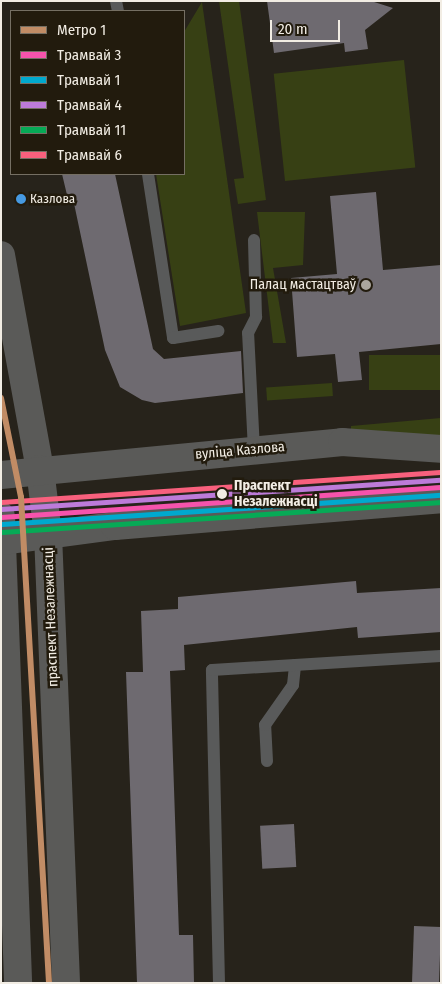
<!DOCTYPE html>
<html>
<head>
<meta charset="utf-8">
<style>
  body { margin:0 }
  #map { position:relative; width:442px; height:984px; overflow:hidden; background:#27231b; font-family:"Fira Sans Condensed",sans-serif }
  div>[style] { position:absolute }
  .green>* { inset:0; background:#374014; transform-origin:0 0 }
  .building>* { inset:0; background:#6e6a70; transform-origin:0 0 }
  .lane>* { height:12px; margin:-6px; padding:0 6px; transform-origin:6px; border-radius:6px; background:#595a5a }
  .primary>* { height:28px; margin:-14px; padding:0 14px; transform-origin:14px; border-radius:14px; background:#5a5a58 }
  .tram-1>* { height:5px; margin:-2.5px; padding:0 2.5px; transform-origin:2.5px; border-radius:2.5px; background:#f653ac }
  .tram-2>* { height:5px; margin:-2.5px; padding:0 2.5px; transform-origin:2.5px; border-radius:2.5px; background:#00a9ce }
  .tram-3>* { height:5px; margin:-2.5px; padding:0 2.5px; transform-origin:2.5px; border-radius:2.5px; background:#bd7bd9 }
  .tram-4>* { height:5px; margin:-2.5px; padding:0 2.5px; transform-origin:2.5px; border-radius:2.5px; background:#06aa56 }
  .tram-5>* { height:5px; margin:-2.5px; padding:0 2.5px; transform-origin:2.5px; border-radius:2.5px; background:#f8607d }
  .metro-1>* { height:6px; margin:-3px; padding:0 3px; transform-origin:3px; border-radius:3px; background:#c18c65 }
  .dots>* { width:14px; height:14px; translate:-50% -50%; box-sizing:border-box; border:2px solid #221b0d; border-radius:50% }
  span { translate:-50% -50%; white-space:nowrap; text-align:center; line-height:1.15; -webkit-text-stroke:5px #221b0d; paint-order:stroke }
  .bus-label { font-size:13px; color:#f2ede4 }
  .left { translate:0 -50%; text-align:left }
  .poi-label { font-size:14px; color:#f2ede4 }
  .right { translate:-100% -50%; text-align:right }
  .street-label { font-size:14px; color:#f2ede4 }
  .stop-label { font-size:14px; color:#f2ede4; font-weight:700 }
  .frame { position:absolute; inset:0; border:2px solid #f2ede4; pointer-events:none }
  .legend { position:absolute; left:10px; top:10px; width:175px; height:165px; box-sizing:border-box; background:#221b0d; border:1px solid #756f63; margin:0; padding:6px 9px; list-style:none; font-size:15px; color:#f2ede4 }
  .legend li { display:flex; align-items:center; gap:10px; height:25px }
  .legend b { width:25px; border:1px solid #756f63 }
  .scale { position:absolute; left:270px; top:20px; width:70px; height:22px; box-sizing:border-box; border:2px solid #f2ede4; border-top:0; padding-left:6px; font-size:15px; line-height:18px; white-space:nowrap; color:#f2ede4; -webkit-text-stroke:4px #221b0d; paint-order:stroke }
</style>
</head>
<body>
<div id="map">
  <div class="green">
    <i style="clip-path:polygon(219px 1px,239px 1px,266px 200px,238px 204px,234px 179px,244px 178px)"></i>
    <i style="clip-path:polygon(202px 2px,246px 313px,180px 326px,156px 174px,184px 174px,184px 32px)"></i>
    <i style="left:404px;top:60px;width:108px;height:131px;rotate:84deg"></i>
    <i style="clip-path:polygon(257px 212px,305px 212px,303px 265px,273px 268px,286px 343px,273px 343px)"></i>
    <i style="left:441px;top:355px;width:35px;height:72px;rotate:90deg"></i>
    <i style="left:332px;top:383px;width:13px;height:66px;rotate:86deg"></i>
    <i style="clip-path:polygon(441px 418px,441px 439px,351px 430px,351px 426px)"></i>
  </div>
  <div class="building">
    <i style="clip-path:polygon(267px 1px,371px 1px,393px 8px,365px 30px,368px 49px,345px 52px,344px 43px,274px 53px)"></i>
    <i style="clip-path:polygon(62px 174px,115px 174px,153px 349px,164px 359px,241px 351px,243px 393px,155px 403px,142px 400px,120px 387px,105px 350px,72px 194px,67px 195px)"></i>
    <i style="clip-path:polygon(376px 192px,383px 270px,441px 265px,441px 344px,359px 352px,362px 380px,338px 382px,335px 354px,297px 357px,291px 278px,337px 274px,330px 196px)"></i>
    <i style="clip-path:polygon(356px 581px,357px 593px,441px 588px,441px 632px,358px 638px,357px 627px,184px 645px,185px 670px,170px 671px,179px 935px,193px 935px,194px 983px,137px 983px,126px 672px,143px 672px,141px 611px,178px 609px,178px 597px)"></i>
    <i style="left:294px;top:824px;width:43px;height:34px;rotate:87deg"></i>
    <i style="left:414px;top:926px;width:27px;height:57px;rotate:2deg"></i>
  </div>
  <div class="lane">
    <i style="left:116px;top:1px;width:10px;rotate:79deg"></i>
    <i style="left:148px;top:174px;width:166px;rotate:81.3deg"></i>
    <i style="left:173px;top:338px;width:46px;rotate:-8.8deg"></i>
    <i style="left:254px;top:450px;width:117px;rotate:-92.9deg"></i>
    <i style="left:248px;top:333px;width:18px;rotate:-63deg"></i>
    <i style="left:256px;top:317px;width:77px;rotate:-91.5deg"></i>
    <i style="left:267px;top:761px;width:36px;rotate:-93deg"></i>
    <i style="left:265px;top:725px;width:49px;rotate:-55deg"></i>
    <i style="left:293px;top:685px;width:20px;rotate:-84deg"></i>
    <i style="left:219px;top:983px;width:313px;rotate:-91.3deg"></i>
    <i style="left:212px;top:670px;width:229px;rotate:-3.5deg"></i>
  </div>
  <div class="primary">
    <i style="left:1px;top:255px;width:218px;rotate:79.7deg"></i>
    <i style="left:40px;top:469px;width:65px;rotate:83deg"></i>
    <i style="left:48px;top:534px;width:449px;rotate:87.7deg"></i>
    <i style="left:1px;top:475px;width:343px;rotate:-5.5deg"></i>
    <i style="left:342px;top:442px;width:99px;rotate:4deg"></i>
    <i style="left:1px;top:516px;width:467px;rotate:87.9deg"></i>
    <i style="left:1px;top:541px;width:115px;rotate:-7.5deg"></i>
    <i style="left:115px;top:526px;width:327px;rotate:-4.7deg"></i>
  </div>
  <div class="tram-1">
    <i style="left:1px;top:517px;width:441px;rotate:-3.9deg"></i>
  </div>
  <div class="tram-2">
    <i style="left:2px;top:524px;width:440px;rotate:-3.8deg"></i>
  </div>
  <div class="tram-3">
    <i style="left:1px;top:509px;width:440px;rotate:-3.8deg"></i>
  </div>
  <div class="tram-4">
    <i style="left:2px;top:532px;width:440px;rotate:-3.9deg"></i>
  </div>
  <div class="tram-5">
    <i style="left:1px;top:502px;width:440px;rotate:-3.9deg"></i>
  </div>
  <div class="metro-1">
    <i style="left:1px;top:398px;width:101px;rotate:78.6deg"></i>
    <i style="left:21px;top:497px;width:487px;rotate:86.7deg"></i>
  </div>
  <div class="dots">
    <i style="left:21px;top:199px;background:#4699e1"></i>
    <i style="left:366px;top:285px;background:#aba69e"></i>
    <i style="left:222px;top:494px;background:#f2ede4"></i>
  </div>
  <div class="bus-label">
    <span class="left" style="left:30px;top:199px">Казлова</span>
  </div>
  <div class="poi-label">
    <span class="right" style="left:356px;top:285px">Палац мастацтваў</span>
  </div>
  <div class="street-label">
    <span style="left:240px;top:451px;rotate:-5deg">вуліца Казлова</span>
    <span style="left:51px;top:617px;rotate:-92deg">праспект Незалежнасці</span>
  </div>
  <div class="stop-label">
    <span class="left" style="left:234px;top:494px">Праспект<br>Незалежнасці</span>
  </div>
  <div class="frame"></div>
  <ul class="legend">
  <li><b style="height:6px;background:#c18c65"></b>Метро 1</li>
  <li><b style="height:6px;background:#f653ac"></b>Трамвай 3</li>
  <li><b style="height:6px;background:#00a9ce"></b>Трамвай 1</li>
  <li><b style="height:6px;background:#bd7bd9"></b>Трамвай 4</li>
  <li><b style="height:6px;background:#06aa56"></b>Трамвай 11</li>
  <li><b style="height:6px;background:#f8607d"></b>Трамвай 6</li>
  </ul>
  <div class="scale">20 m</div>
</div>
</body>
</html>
